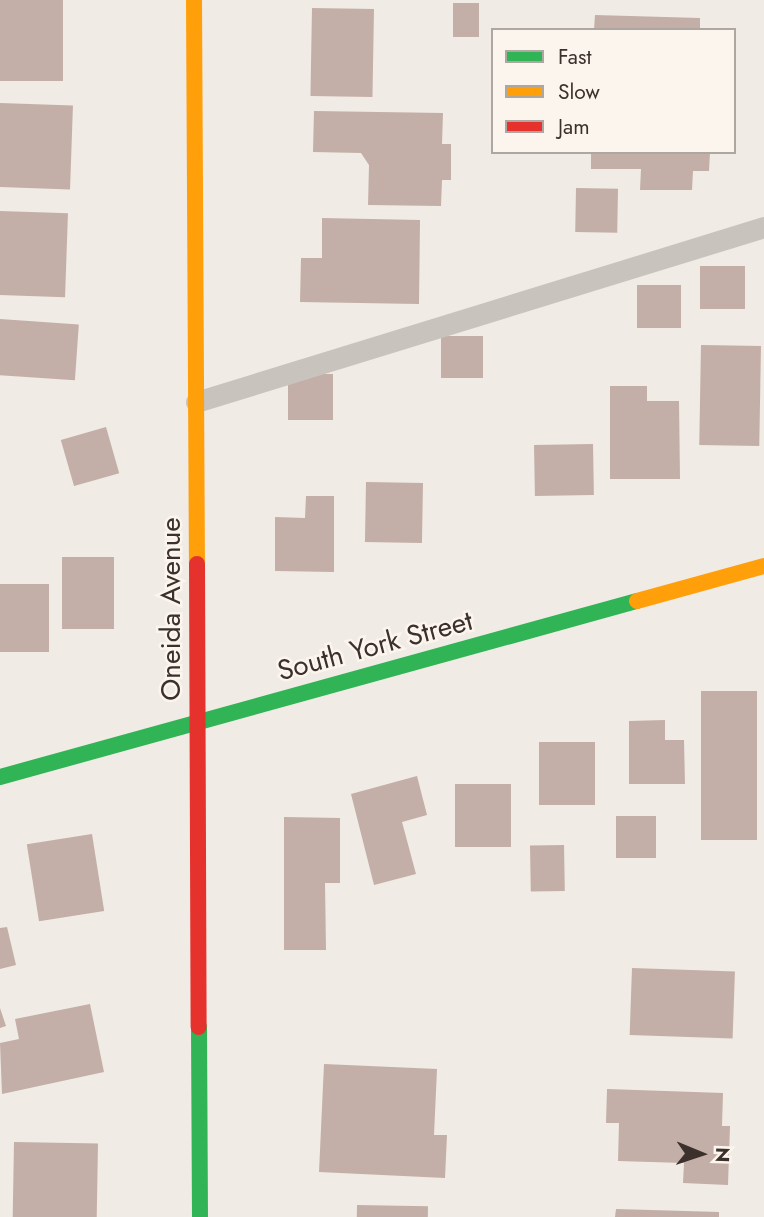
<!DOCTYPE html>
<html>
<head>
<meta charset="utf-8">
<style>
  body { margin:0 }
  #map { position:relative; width:764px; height:1217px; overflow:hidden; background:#f0ebe5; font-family:Jost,sans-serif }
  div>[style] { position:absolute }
  .building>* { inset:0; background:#c3afa7; transform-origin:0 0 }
  .lane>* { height:21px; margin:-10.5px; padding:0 10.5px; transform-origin:10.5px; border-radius:10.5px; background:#c9c3be }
  .fast>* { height:16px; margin:-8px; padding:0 8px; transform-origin:8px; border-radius:8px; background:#30b455 }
  .slow>* { height:16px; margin:-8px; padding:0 8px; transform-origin:8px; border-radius:8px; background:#ff9f0a }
  .jam>* { height:16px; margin:-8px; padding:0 8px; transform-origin:8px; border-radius:8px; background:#e5322d }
  span { translate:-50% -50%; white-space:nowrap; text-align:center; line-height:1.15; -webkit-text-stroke:5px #fbf5ee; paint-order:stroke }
  .street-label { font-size:28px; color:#3b302b }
  .legend { position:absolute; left:491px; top:28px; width:245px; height:126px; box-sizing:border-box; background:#fbf5ee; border:2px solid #aea6a0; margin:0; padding:9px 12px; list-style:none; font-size:21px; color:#3b302b }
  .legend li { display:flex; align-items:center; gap:14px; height:35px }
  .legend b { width:35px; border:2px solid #aea6a0 }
  .north { position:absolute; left:666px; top:1119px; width:70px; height:70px; -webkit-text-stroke:5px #fbf5ee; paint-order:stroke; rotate:92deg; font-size:19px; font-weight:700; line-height:28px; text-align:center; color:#3b302b }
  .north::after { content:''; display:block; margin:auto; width:24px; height:32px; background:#3b302b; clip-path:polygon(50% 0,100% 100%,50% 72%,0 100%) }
</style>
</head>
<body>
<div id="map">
  <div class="building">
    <i style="left:0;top:0;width:63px;height:81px"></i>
    <i style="left:453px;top:3px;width:26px;height:34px"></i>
    <i style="left:312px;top:8px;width:62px;height:88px;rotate:1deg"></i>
    <i style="clip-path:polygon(595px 15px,700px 18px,700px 30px,594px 30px)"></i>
    <i style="left:0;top:103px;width:73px;height:84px;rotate:2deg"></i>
    <i style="clip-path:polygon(314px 111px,443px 113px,442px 144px,451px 144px,451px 180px,442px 180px,441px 206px,368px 205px,369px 165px,361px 153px,313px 152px)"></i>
    <i style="clip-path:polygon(591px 152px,710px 152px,709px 171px,693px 171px,692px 190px,640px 190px,641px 169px,591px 169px)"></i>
    <i style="left:576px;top:188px;width:42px;height:44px;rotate:1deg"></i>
    <i style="left:0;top:211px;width:68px;height:84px;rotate:2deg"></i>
    <i style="clip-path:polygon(322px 218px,420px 220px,419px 304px,300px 302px,301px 258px,322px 258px)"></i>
    <i style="left:700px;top:266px;width:45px;height:43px"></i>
    <i style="left:637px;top:285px;width:44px;height:43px"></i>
    <i style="left:0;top:319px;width:79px;height:56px;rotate:4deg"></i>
    <i style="left:441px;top:336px;width:42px;height:42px"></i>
    <i style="left:701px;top:345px;width:60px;height:100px;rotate:1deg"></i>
    <i style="left:333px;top:374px;width:46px;height:45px;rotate:90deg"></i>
    <i style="clip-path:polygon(610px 386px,647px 386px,647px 401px,679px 401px,680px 479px,610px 479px)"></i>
    <i style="left:106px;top:427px;width:48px;height:47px;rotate:74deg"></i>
    <i style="left:593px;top:444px;width:51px;height:59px;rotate:89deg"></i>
    <i style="left:366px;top:482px;width:57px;height:60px;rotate:1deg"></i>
    <i style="clip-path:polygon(306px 496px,334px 496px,334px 572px,275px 571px,275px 517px,305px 518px)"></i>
    <i style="left:62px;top:557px;width:52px;height:72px"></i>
    <i style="left:0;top:584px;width:49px;height:68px"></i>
    <i style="left:701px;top:691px;width:56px;height:149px"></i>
    <i style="clip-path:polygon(665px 720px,665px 740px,684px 740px,685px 784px,629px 784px,629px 721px)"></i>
    <i style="left:539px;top:742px;width:56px;height:63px"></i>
    <i style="clip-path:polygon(417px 776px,427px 815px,402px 822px,416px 874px,374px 885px,351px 794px)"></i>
    <i style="left:455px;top:784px;width:56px;height:63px"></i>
    <i style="left:616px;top:816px;width:40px;height:42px"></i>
    <i style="clip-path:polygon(284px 817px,340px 818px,340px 883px,325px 883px,326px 950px,284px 950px)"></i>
    <i style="left:92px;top:834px;width:78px;height:66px;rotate:81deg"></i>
    <i style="left:564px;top:845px;width:46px;height:34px;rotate:89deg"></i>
    <i style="clip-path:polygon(7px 927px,16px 965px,0 969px,0 928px)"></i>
    <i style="left:632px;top:968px;width:103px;height:67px;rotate:2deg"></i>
    <i style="clip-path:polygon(90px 1004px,104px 1072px,2px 1094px,0 1043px,19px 1039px,15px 1019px)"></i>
    <i style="clip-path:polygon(0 1008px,6px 1026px,0 1028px)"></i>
    <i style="clip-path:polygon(324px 1064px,437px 1069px,434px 1135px,447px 1135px,445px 1178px,319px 1172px)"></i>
    <i style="clip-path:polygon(607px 1089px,723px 1093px,722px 1126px,730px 1126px,728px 1185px,683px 1183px,684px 1163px,618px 1161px,619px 1123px,606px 1123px)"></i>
    <i style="left:14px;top:1142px;width:84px;height:75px;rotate:1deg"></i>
    <i style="left:357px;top:1205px;width:71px;height:12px;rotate:1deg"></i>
    <i style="clip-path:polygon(616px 1209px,719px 1212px,719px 1217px,615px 1217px)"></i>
  </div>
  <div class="lane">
    <i style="left:196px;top:402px;width:594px;rotate:-17.12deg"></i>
  </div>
  <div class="fast">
    <i style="left:0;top:777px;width:661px;rotate:-15.45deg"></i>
    <i style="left:199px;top:1027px;width:190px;rotate:89.7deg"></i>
  </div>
  <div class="slow">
    <i style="left:194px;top:0;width:564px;rotate:89.7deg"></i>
    <i style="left:637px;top:601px;width:132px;rotate:-15.4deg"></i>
  </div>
  <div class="jam">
    <i style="left:197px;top:564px;width:463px;rotate:89.8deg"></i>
  </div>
  <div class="street-label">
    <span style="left:171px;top:609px;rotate:-90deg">Oneida Avenue</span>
    <span style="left:375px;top:646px;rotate:-15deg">South York Street</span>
  </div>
  <ul class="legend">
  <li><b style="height:9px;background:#30b455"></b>Fast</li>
  <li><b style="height:9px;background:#ff9f0a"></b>Slow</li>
  <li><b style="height:9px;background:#e5322d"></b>Jam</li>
  </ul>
  <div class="north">N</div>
</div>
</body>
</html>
